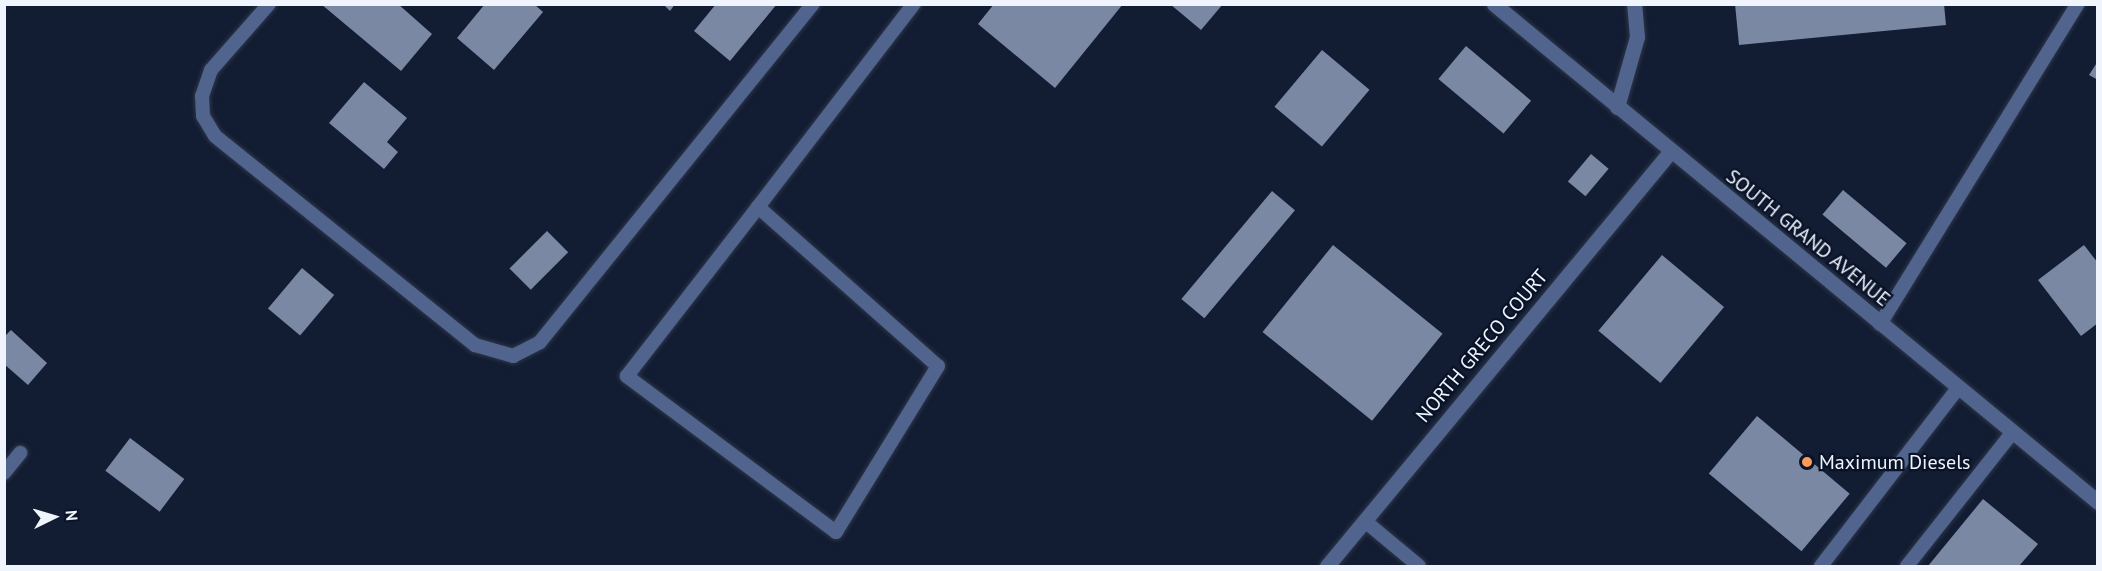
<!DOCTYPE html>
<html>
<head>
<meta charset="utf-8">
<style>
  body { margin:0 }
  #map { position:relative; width:2102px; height:571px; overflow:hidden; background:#121c32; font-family:"PT Sans",sans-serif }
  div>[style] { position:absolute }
  .building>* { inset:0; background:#7a88a3; transform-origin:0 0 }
  .roads { filter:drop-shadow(0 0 2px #2d364a) drop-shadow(0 0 2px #2d364a) }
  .service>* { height:14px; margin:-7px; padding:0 7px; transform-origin:7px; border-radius:7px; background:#50648d }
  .minor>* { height:15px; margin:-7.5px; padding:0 7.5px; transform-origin:7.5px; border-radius:7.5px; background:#50648d }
  .dots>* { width:16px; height:16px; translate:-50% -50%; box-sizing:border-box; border:3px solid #091328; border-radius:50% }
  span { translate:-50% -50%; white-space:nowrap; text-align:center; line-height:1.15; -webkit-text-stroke:4.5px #091328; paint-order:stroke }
  .street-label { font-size:20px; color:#eff4fd }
  .poi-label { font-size:20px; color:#eff4fd }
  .left { translate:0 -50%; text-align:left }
  .frame { position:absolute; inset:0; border:6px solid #eff4fd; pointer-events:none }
  .north { position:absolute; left:24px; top:487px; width:60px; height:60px; -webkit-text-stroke:4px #091328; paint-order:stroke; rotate:85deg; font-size:16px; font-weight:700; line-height:24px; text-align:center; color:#eff4fd }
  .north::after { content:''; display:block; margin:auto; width:21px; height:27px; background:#eff4fd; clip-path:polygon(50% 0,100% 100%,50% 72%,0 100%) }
</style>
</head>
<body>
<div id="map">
  <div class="building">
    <i style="clip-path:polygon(321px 4px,398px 4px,432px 34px,401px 71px)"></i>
    <i style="clip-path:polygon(485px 4px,534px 4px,543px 12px,494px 70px,457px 38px)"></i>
    <i style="clip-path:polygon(663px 4px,675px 4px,670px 11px)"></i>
    <i style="clip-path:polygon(716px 4px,777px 4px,730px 61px,694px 31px)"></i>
    <i style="clip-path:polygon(994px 4px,1123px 4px,1055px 88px,978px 24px)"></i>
    <i style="clip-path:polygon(1170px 4px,1223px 4px,1201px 30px)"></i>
    <i style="clip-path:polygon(1735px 4px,1944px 4px,1946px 25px,1739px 45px)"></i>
    <i style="left:1466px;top:46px;width:85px;height:43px;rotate:40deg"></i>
    <i style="left:1322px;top:50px;width:62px;height:74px;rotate:40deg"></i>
    <i style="clip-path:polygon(2098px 61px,2098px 80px,2089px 75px)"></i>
    <i style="clip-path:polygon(364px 82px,407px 118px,387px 142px,398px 152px,384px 169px,329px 123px)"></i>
    <i style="left:1591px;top:154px;width:23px;height:36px;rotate:40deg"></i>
    <i style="left:1843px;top:190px;width:83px;height:32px;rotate:40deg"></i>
    <i style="left:1272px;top:191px;width:30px;height:141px;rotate:40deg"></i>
    <i style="left:547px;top:231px;width:30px;height:53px;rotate:45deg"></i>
    <i style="left:1333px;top:245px;width:141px;height:112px;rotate:39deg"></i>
    <i style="clip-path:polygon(2084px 245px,2098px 263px,2098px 323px,2081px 336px,2038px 280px)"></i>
    <i style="left:1662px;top:255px;width:81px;height:99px;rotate:40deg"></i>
    <i style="left:302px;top:268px;width:42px;height:53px;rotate:40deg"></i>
    <i style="clip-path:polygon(11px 330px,47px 363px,28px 385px,4px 364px,4px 337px)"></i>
    <i style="left:1757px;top:416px;width:121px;height:75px;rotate:40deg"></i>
    <i style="left:130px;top:438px;width:68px;height:41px;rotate:37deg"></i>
    <i style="clip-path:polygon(1983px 499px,2038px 544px,2019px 566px,1928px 566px)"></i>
  </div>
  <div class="roads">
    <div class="service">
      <i style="left:269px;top:4px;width:88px;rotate:131.3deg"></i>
      <i style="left:211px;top:70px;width:28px;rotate:109deg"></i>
      <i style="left:202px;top:96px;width:20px;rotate:87deg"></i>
      <i style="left:203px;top:116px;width:23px;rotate:59deg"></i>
      <i style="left:215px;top:136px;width:334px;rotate:38.8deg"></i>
      <i style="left:475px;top:345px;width:40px;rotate:16deg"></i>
      <i style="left:513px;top:356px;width:30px;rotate:-27deg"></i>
      <i style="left:540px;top:342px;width:434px;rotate:-51.1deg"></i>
      <i style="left:758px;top:207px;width:240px;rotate:41.5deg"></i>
      <i style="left:938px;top:366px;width:195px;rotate:121.6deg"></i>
      <i style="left:836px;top:532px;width:261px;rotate:-143.3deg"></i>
      <i style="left:627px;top:376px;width:214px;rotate:-52.2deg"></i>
      <i style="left:758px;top:207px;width:256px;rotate:-52.5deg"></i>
      <i style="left:1880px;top:324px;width:376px;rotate:-58.3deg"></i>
      <i style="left:4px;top:473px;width:26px;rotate:-51deg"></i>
      <i style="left:1365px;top:521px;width:70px;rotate:39.8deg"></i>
      <i style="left:1821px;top:566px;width:225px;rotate:-52.4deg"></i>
      <i style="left:1907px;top:566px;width:169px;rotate:-51.7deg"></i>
    </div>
    <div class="minor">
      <i style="left:1494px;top:4px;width:783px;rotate:39.51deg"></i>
      <i style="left:1617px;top:107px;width:73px;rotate:-74.1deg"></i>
      <i style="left:1637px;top:37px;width:33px;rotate:-95deg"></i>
      <i style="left:1327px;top:566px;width:538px;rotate:-50.36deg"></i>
    </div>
  </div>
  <div class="dots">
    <i style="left:1807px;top:462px;background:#fe9c57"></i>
  </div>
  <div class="street-label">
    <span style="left:1808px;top:238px;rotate:39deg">SOUTH GRAND AVENUE</span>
    <span style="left:1482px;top:346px;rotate:-50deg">NORTH GRECO COURT</span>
  </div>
  <div class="poi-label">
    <span class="left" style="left:1819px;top:462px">Maximum Diesels</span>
  </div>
  <div class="frame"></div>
  <div class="north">N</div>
</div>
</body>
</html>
